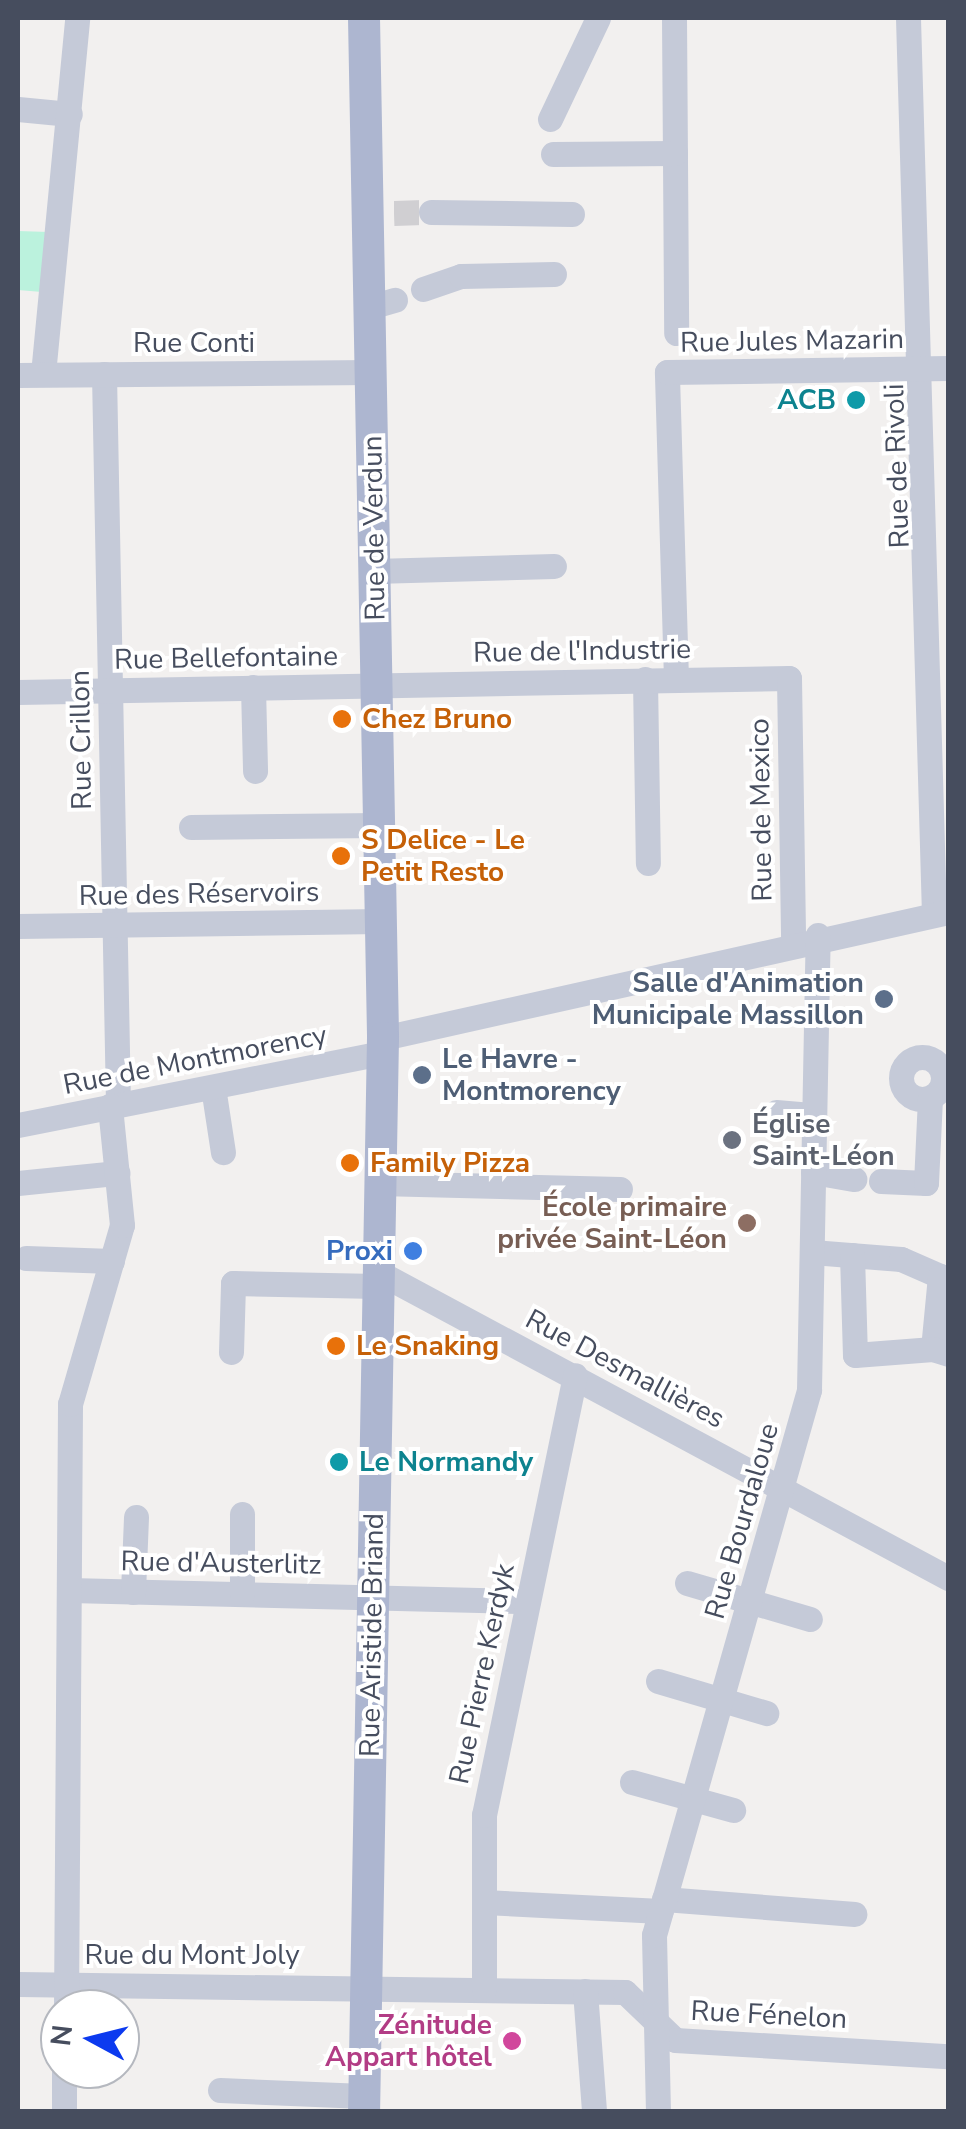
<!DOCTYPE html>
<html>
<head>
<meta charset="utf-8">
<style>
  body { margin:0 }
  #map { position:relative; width:966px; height:2129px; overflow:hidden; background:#f2f0ef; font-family:"Nunito Sans",sans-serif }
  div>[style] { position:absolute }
  .green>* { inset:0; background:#bbf2dd }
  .minor-tunnel>* { height:25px; margin-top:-12.5px; transform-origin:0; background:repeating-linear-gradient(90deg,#d0cfd2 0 25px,transparent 0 37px) }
  .minor>* { height:25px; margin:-12.5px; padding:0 12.5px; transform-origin:12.5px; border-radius:12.5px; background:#c5cad8 }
  .minor>.ring { margin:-12.5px; padding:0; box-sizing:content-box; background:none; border:25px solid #c5cad8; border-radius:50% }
  .major>* { height:32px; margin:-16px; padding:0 16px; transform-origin:16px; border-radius:16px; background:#adb6d0 }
  .dots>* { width:28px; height:28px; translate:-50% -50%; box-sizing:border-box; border:5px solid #fff; border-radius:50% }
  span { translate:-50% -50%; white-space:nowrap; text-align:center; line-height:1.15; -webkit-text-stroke:8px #fff; paint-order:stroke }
  .street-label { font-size:28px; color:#464d5e }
  .culture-label { font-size:28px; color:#0d838f; font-weight:700 }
  .right { translate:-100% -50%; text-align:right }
  .left { translate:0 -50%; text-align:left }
  .food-label { font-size:28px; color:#c56008; font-weight:700 }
  .service-label { font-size:28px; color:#4e5e75; font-weight:700 }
  .worship-label { font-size:28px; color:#5b616d; font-weight:700 }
  .education-label { font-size:28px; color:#785e54; font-weight:700 }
  .shop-label { font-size:28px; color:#366cbe; font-weight:700 }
  .hotel-label { font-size:28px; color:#b23c85; font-weight:700 }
  .frame { position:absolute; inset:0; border:20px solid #464d5e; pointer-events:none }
  .north { position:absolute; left:40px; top:1989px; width:100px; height:100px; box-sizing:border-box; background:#fff; border:2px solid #b5b8bf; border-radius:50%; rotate:277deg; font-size:28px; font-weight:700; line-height:40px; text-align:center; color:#464d5e }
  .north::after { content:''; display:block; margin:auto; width:35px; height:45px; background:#0c3aef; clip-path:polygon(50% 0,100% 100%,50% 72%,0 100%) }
</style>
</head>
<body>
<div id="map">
  <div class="green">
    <i style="clip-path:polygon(18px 231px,49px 232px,42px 292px,18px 290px)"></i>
  </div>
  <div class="minor-tunnel">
    <i style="left:394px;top:213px;width:37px;rotate:-2deg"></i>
  </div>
  <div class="minor">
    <i style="left:674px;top:18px;width:315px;rotate:89.6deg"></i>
    <i style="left:908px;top:18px;width:895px;rotate:88.34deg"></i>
    <i style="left:18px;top:109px;width:52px;rotate:5.5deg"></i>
    <i style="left:550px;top:119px;width:112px;rotate:-64.6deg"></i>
    <i style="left:553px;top:154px;width:122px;rotate:-0.5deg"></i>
    <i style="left:431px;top:212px;width:141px;rotate:0.8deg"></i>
    <i style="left:423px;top:289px;width:40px;rotate:-18.9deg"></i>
    <i style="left:461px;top:276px;width:93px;rotate:-1.2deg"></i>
    <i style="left:370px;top:307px;width:26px;rotate:-16deg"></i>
    <i style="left:43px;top:374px;width:358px;rotate:-84.5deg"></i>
    <i style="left:104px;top:374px;width:731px;rotate:88.9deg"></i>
    <i style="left:18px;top:375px;width:354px;rotate:-0.5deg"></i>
    <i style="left:374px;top:571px;width:180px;rotate:-1.6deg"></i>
    <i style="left:645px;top:679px;width:184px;rotate:89.1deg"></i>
    <i style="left:676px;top:679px;width:307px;rotate:-91.7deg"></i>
    <i style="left:667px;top:372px;width:281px;rotate:-0.8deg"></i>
    <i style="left:253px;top:687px;width:84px;rotate:88.6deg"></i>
    <i style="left:18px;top:692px;width:771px;rotate:-1.04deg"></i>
    <i style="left:789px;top:678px;width:263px;rotate:89.1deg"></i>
    <i style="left:191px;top:827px;width:188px;rotate:-0.6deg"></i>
    <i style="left:18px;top:926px;width:363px;rotate:-0.8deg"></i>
    <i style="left:383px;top:1038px;width:579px;rotate:-12.57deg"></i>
    <i class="ring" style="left:901px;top:1057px;width:17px;height:17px"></i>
    <i style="left:213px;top:1087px;width:66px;rotate:81.3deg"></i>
    <i style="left:776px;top:1112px;width:38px;rotate:5deg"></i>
    <i style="left:18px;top:1125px;width:372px;rotate:-11.2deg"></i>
    <i style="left:813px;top:1172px;width:42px;rotate:9.7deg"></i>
    <i style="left:881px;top:1181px;width:45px;rotate:2.5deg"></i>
    <i style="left:926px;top:1183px;width:85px;rotate:-87.3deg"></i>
    <i style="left:18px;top:1183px;width:100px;rotate:-5.8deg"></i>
    <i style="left:378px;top:1183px;width:242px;rotate:1.4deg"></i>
    <i style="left:812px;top:1252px;width:89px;rotate:4.5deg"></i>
    <i style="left:901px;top:1259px;width:43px;rotate:23.6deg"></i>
    <i style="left:940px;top:1276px;width:73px;rotate:95.5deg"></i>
    <i style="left:933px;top:1349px;width:16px;rotate:18deg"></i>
    <i style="left:852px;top:1255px;width:100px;rotate:88.3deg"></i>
    <i style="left:855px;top:1355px;width:78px;rotate:-4.4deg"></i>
    <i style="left:26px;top:1258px;width:86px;rotate:2deg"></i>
    <i style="left:378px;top:1272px;width:647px;rotate:28.23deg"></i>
    <i style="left:231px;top:1352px;width:69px;rotate:-88.3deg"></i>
    <i style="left:233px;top:1283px;width:144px;rotate:1.2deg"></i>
    <i style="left:687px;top:1583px;width:128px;rotate:16.3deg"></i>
    <i style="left:69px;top:1590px;width:459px;rotate:1.4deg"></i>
    <i style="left:133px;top:1592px;width:75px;rotate:-87.7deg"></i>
    <i style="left:242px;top:1594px;width:80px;rotate:-90deg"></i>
    <i style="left:658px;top:1681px;width:113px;rotate:16.5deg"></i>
    <i style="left:632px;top:1782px;width:105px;rotate:15.5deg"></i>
    <i style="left:664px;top:1899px;width:191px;rotate:4.5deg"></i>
    <i style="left:484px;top:1902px;width:177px;rotate:2.9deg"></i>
    <i style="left:18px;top:1984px;width:607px;rotate:0.76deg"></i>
    <i style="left:625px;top:1992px;width:69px;rotate:43.8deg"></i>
    <i style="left:675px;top:2040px;width:273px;rotate:3.4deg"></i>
    <i style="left:484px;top:1989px;width:174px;rotate:-90deg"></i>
    <i style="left:484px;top:1815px;width:449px;rotate:-78.3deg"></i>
    <i style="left:585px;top:1991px;width:121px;rotate:85.7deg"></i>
    <i style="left:66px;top:2009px;width:605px;rotate:-89.62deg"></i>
    <i style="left:70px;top:1404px;width:186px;rotate:-73.8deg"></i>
    <i style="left:122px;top:1225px;width:120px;rotate:-95.8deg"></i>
    <i style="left:220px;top:2090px;width:144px;rotate:2.4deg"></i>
    <i style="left:64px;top:2112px;width:43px;rotate:-90deg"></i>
    <i style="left:658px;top:2112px;width:177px;rotate:-91.3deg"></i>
    <i style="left:654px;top:1935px;width:567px;rotate:-74.12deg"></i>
    <i style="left:809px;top:1390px;width:455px;rotate:-88.9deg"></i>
  </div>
  <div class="major">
    <i style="left:364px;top:18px;width:1020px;rotate:88.93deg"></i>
    <i style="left:383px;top:1038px;width:1074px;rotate:91.01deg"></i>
  </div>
  <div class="dots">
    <i style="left:856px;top:400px;background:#0f9aa8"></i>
    <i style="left:342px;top:719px;background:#e8710a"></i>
    <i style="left:341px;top:856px;background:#e8710a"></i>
    <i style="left:884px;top:999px;background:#5c6f8a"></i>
    <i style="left:422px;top:1075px;background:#5c6f8a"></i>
    <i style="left:732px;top:1140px;background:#6b7280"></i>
    <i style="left:350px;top:1163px;background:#e8710a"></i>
    <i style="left:747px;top:1223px;background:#8d6e63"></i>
    <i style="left:413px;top:1251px;background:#3f7fe0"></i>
    <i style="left:336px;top:1346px;background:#e8710a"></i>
    <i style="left:339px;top:1462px;background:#0f9aa8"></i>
    <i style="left:512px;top:2041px;background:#d1479c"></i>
  </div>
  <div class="street-label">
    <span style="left:792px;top:341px;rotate:-1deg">Rue Jules Mazarin</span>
    <span style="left:194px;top:343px">Rue Conti</span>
    <span style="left:897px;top:466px;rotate:-92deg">Rue de Rivoli</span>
    <span style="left:374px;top:528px;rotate:-91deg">Rue de Verdun</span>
    <span style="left:582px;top:651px;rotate:-1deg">Rue de l'Industrie</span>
    <span style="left:226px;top:658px;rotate:-1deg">Rue Bellefontaine</span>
    <span style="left:81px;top:740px;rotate:-91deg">Rue Crillon</span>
    <span style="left:761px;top:810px;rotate:-91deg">Rue de Mexico</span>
    <span style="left:199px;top:894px;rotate:-1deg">Rue des Réservoirs</span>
    <span style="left:195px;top:1060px;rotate:-11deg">Rue de Montmorency</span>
    <span style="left:625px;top:1369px;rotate:28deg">Rue Desmallières</span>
    <span style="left:742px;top:1521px;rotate:-74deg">Rue Bourdaloue</span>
    <span style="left:221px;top:1563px;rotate:1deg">Rue d'Austerlitz</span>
    <span style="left:372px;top:1635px;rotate:-89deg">Rue Aristide Briand</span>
    <span style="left:482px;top:1674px;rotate:-78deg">Rue Pierre Kerdyk</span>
    <span style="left:192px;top:1955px">Rue du Mont Joly</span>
    <span style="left:769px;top:2015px;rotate:3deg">Rue Fénelon</span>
  </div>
  <div class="culture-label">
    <span class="right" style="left:836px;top:400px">ACB</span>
    <span class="left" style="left:359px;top:1462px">Le Normandy</span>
  </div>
  <div class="food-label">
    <span class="left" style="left:362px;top:719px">Chez Bruno</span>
    <span class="left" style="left:361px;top:856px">S Delice - Le<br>Petit Resto</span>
    <span class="left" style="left:370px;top:1163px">Family Pizza</span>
    <span class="left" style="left:356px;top:1346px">Le Snaking</span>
  </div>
  <div class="service-label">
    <span class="right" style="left:864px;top:999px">Salle d'Animation<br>Municipale Massillon</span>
    <span class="left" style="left:442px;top:1075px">Le Havre -<br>Montmorency</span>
  </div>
  <div class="worship-label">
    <span class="left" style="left:752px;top:1140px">Église<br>Saint-Léon</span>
  </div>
  <div class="education-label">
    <span class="right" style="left:727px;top:1223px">École primaire<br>privée Saint-Léon</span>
  </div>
  <div class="shop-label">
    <span class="right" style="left:393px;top:1251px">Proxi</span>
  </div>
  <div class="hotel-label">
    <span class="right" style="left:492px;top:2041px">Zénitude<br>Appart hôtel</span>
  </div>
  <div class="frame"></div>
  <div class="north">N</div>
</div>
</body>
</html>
